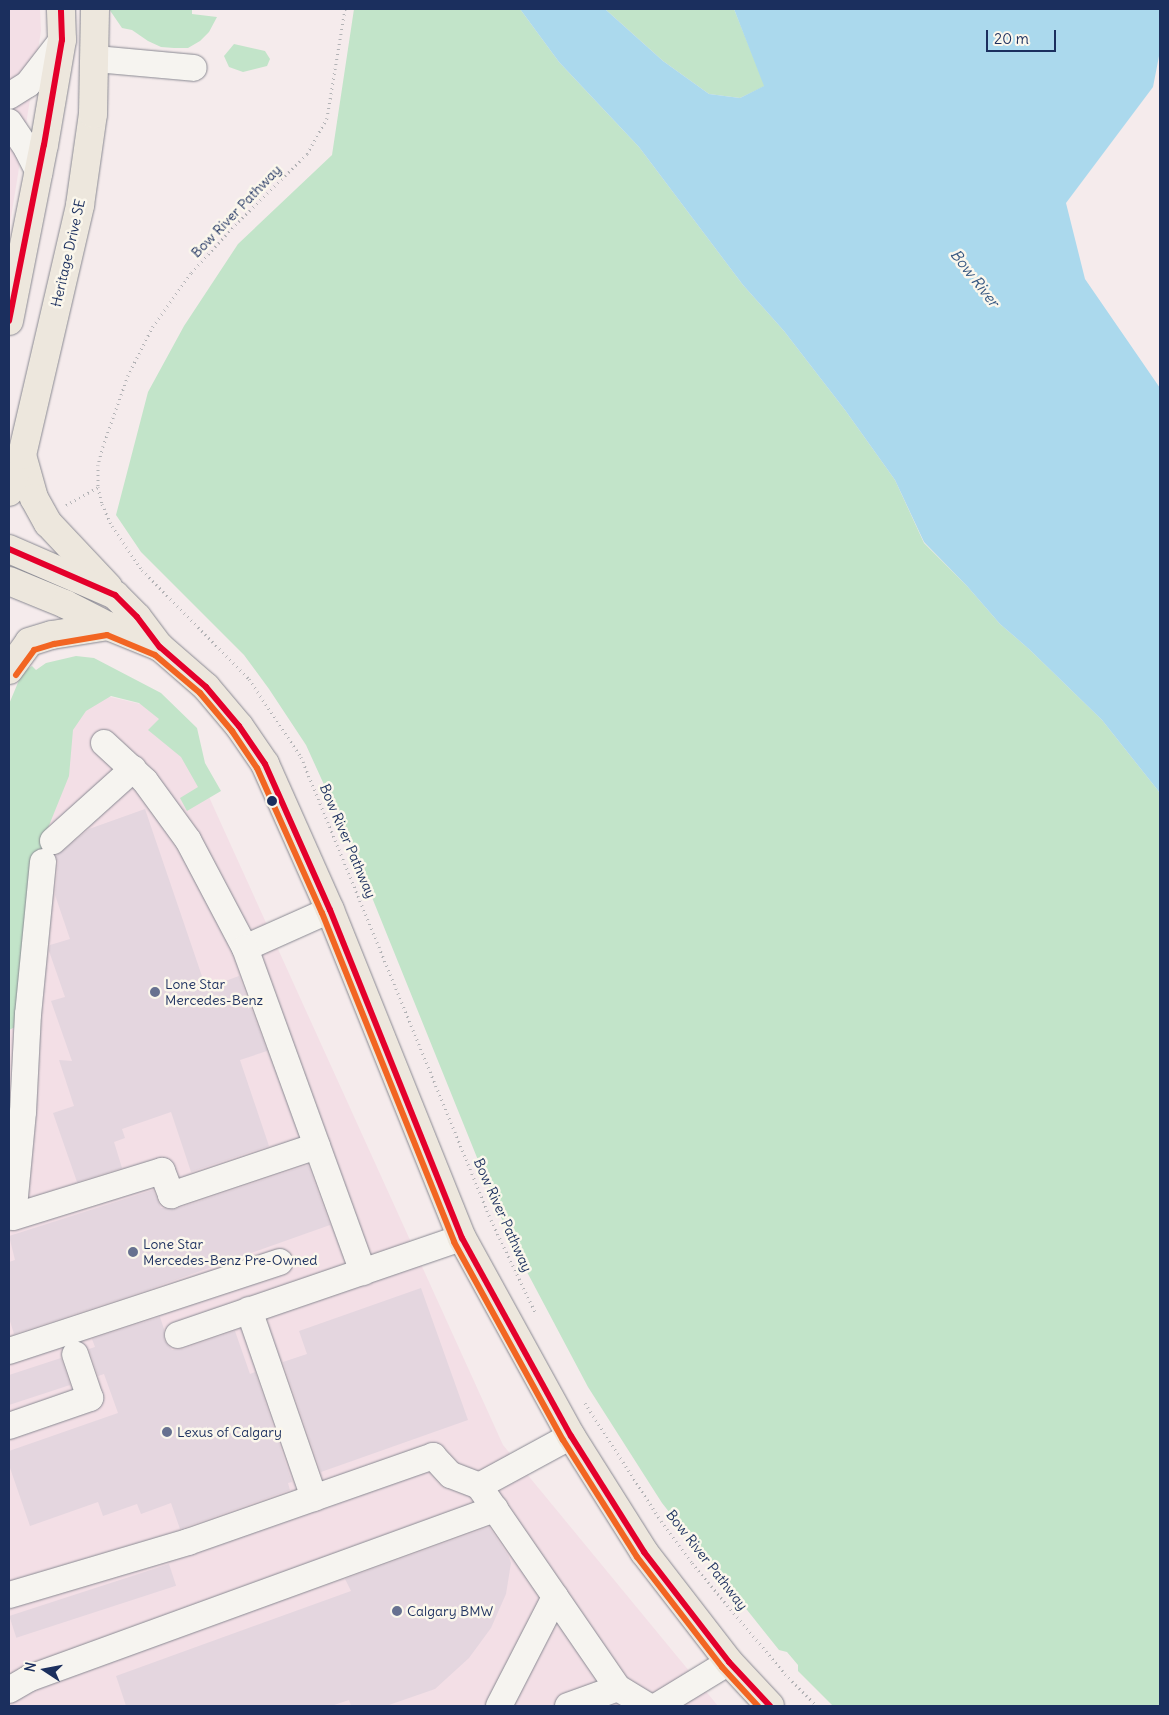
<!DOCTYPE html>
<html>
<head>
<meta charset="utf-8">
<style>
  body { margin:0 }
  #map { position:relative; width:1169px; height:1715px; overflow:hidden; background:#f5ebec; font-family:Delius,sans-serif }
  div>[style] { position:absolute }
  .built>* { inset:0; background:#f3dfe6 }
  .green>* { inset:0; background:#c2e4c9 }
  .water>* { inset:0; background:#abd9ed }
  .building>* { inset:0; background:#e4d6df; transform-origin:0 0 }
  .path>* { height:3px; margin-top:-1.5px; transform-origin:0; background:repeating-linear-gradient(90deg,#b3b3b6 0 1px,transparent 0 5px) }
  .roads { filter:drop-shadow(0 0 1px #898992) drop-shadow(0 0 1px #898992) }
  .minor>* { height:26px; margin:-13px; padding:0 13px; transform-origin:13px; border-radius:13px; background:#f6f4f0 }
  .major>* { height:28px; margin:-14px; padding:0 14px; transform-origin:14px; border-radius:14px; background:#ede7dd }
  .bus-1>* { height:6px; margin:-3px; padding:0 3px; transform-origin:3px; border-radius:3px; background:#e4002b }
  .bus-2>* { height:6px; margin:-3px; padding:0 3px; transform-origin:3px; border-radius:3px; background:#f26522 }
  .dots>* { width:14px; height:14px; translate:-50% -50%; box-sizing:border-box; border:2px solid #fbf7ec; border-radius:50% }
  span { translate:-50% -50%; white-space:nowrap; text-align:center; line-height:1.15; -webkit-text-stroke:5px #fbf7ec; paint-order:stroke }
  .street-label { font-size:14px; color:#1b2f5e }
  .poi-label { font-size:14px; color:#1b2f5e }
  .left { translate:0 -50%; text-align:left }
  .water-label { font-size:15px; color:#375882; font-style:italic }
  .frame { position:absolute; inset:0; border:10px solid #1b2f5e; pointer-events:none }
  .north { position:absolute; left:20px; top:1645px; width:50px; height:50px; -webkit-text-stroke:4px #fbf7ec; paint-order:stroke; rotate:281deg; font-size:14px; font-weight:700; line-height:20px; text-align:center; color:#1b2f5e }
  .north::after { content:''; display:block; margin:auto; width:18px; height:22px; background:#1b2f5e; clip-path:polygon(50% 0,100% 100%,50% 72%,0 100%) }
  .scale { position:absolute; left:986px; top:30px; width:70px; height:22px; box-sizing:border-box; border:2px solid #1b2f5e; border-top:0; padding-left:6px; font-size:15px; line-height:18px; white-space:nowrap; color:#1b2f5e; -webkit-text-stroke:4px #fbf7ec; paint-order:stroke }
</style>
</head>
<body>
<div id="map">
  <div class="built">
    <i style="clip-path:polygon(9px 9px,40px 9px,41px 31px,9px 230px)"></i>
    <i style="clip-path:polygon(73px 688px,170px 711px,503px 1445px,718px 1706px,9px 1706px,9px 953px)"></i>
  </div>
  <div class="green">
    <i style="clip-path:polygon(109px 9px,192px 9px,192px 14px,217px 17px,209px 32px,200px 41px,188px 48px,174px 48px,161px 47px,148px 41px,132px 30px,122px 28px)"></i>
    <i style="clip-path:polygon(354px 9px,520px 9px,559px 62px,639px 147px,743px 285px,784px 331px,845px 410px,895px 480px,924px 543px,967px 586px,1000px 624px,1030px 650px,1102px 720px,1160px 793px,1160px 1706px,833px 1706px,798px 1671px,798px 1665px,787px 1652px,779px 1650px,662px 1503px,588px 1387px,518px 1255px,519px 1245px,511px 1226px,503px 1222px,346px 833px,306px 745px,269px 689px,244px 655px,141px 552px,116px 515px,148px 392px,184px 326px,238px 244px,332px 155px)"></i>
    <i style="clip-path:polygon(605px 9px,734px 9px,765px 86px,740px 98px,709px 94px,663px 61px)"></i>
    <i style="clip-path:polygon(234px 44px,265px 51px,270px 59px,267px 66px,243px 72px,229px 67px,224px 56px)"></i>
    <i style="clip-path:polygon(76px 656px,94px 658px,161px 693px,197px 728px,205px 763px,221px 791px,187px 811px,180px 798px,198px 787px,181px 757px,148px 730px,159px 719px,139px 703px,111px 696px,86px 711px,73px 730px,69px 776px,48px 828px,17px 1026px,9px 1030px,9px 704px,22px 673px,32px 666px,36px 670px,46px 663px)"></i>
  </div>
  <div class="water">
    <i style="clip-path:polygon(520px 9px,605px 9px,663px 61px,709px 94px,740px 98px,764px 86px,734px 9px,1160px 9px,1160px 51px,1153px 87px,1066px 203px,1085px 279px,1160px 388px,1160px 793px,1102px 720px,1030px 650px,1000px 624px,967px 586px,924px 542px,895px 480px,845px 410px,784px 331px,743px 285px,639px 147px,559px 62px)"></i>
  </div>
  <div class="building">
    <i style="clip-path:polygon(145px 809px,206px 988px,239px 976px,267px 1051px,240px 1060px,269px 1146px,191px 1172px,171px 1112px,122px 1129px,125px 1138px,114px 1142px,122px 1168px,77px 1182px,53px 1113px,74px 1106px,59px 1060px,72px 1061px,51px 1001px,65px 997px,49px 951px,50px 945px,70px 939px,55px 895px,58px 863px,56px 856px,89px 829px)"></i>
    <i style="clip-path:polygon(308px 1165px,330px 1225px,150px 1289px,14px 1334px,9px 1318px,9px 1262px,15px 1260px,9px 1236px,153px 1190px,161px 1208px,176px 1209px)"></i>
    <i style="clip-path:polygon(421px 1288px,468px 1420px,321px 1472px,283px 1362px,307px 1354px,299px 1331px)"></i>
    <i style="clip-path:polygon(160px 1317px,164px 1329px,164px 1340px,172px 1350px,183px 1349px,235px 1331px,250px 1374px,255px 1372px,292px 1482px,288px 1483px,290px 1490px,180px 1529px,171px 1503px,141px 1514px,137px 1504px,103px 1516px,98px 1502px,30px 1526px,9px 1465px,9px 1451px,118px 1413px,104px 1374px,98px 1376px,89px 1349px,95px 1347px,92px 1339px)"></i>
    <i style="clip-path:polygon(61px 1358px,70px 1385px,9px 1405px,9px 1375px)"></i>
    <i style="clip-path:polygon(489px 1527px,509px 1557px,511px 1563px,506px 1594px,491px 1628px,469px 1658px,435px 1689px,386px 1706px,351px 1706px,349px 1700px,331px 1706px,126px 1706px,116px 1676px,351px 1591px,345px 1579px)"></i>
    <i style="left:169px;top:1564px;width:23px;height:168px;rotate:72deg"></i>
  </div>
  <div class="path">
    <i style="left:345px;top:9px;width:110px;rotate:99.4deg"></i>
    <i style="left:327px;top:118px;width:41px;rotate:119.1deg"></i>
    <i style="left:307px;top:154px;width:100px;rotate:135.4deg"></i>
    <i style="left:236px;top:224px;width:67px;rotate:132.6deg"></i>
    <i style="left:191px;top:273px;width:65px;rotate:125.6deg"></i>
    <i style="left:153px;top:326px;width:55px;rotate:117deg"></i>
    <i style="left:128px;top:375px;width:75px;rotate:109.4deg"></i>
    <i style="left:103px;top:446px;width:20px;rotate:105deg"></i>
    <i style="left:98px;top:465px;width:22px;rotate:90deg"></i>
    <i style="left:98px;top:487px;width:17px;rotate:77deg"></i>
    <i style="left:102px;top:504px;width:24px;rotate:66deg"></i>
    <i style="left:112px;top:526px;width:53px;rotate:55.7deg"></i>
    <i style="left:142px;top:570px;width:153px;rotate:45.5deg"></i>
    <i style="left:249px;top:679px;width:94px;rotate:56.3deg"></i>
    <i style="left:301px;top:757px;width:500px;rotate:67.69deg"></i>
    <i style="left:491px;top:1220px;width:102px;rotate:64.4deg"></i>
    <i style="left:66px;top:505px;width:37px;rotate:-29deg"></i>
    <i style="left:585px;top:1403px;width:140px;rotate:57.2deg"></i>
    <i style="left:661px;top:1521px;width:52px;rotate:53.6deg"></i>
    <i style="left:692px;top:1563px;width:145px;rotate:50deg"></i>
    <i style="left:785px;top:1674px;width:45px;rotate:45deg"></i>
  </div>
  <div class="roads">
    <div class="minor">
      <i style="left:96px;top:59px;width:98px;rotate:5.2deg"></i>
      <i style="left:9px;top:96px;width:22px;rotate:-32deg"></i>
      <i style="left:28px;top:84px;width:56px;rotate:-52.3deg"></i>
      <i style="left:9px;top:122px;width:32px;rotate:56deg"></i>
      <i style="left:27px;top:149px;width:27px;rotate:63deg"></i>
      <i style="left:104px;top:743px;width:56px;rotate:42.8deg"></i>
      <i style="left:145px;top:781px;width:73px;rotate:53.9deg"></i>
      <i style="left:188px;top:840px;width:122px;rotate:62.2deg"></i>
      <i style="left:53px;top:841px;width:108px;rotate:-42deg"></i>
      <i style="left:43px;top:862px;width:153px;rotate:95.6deg"></i>
      <i style="left:28px;top:1014px;width:98px;rotate:92.9deg"></i>
      <i style="left:23px;top:1112px;width:105px;rotate:95.4deg"></i>
      <i style="left:13px;top:1217px;width:156px;rotate:-17.2deg"></i>
      <i style="left:162px;top:1171px;width:26px;rotate:69deg"></i>
      <i style="left:171px;top:1195px;width:154px;rotate:-18.6deg"></i>
      <i style="left:330px;top:910px;width:93px;rotate:155.9deg"></i>
      <i style="left:245px;top:948px;width:345px;rotate:70deg"></i>
      <i style="left:249px;top:1310px;width:199px;rotate:70.9deg"></i>
      <i style="left:178px;top:1335px;width:300px;rotate:-18.9deg"></i>
      <i style="left:9px;top:1351px;width:285px;rotate:-18.2deg"></i>
      <i style="left:9px;top:1426px;width:86px;rotate:-19.1deg"></i>
      <i style="left:90px;top:1398px;width:46px;rotate:-108.8deg"></i>
      <i style="left:571px;top:1436px;width:105px;rotate:151.5deg"></i>
      <i style="left:479px;top:1486px;width:245px;rotate:55.5deg"></i>
      <i style="left:618px;top:1688px;width:35px;rotate:31deg"></i>
      <i style="left:9px;top:1595px;width:187px;rotate:-16.5deg"></i>
      <i style="left:188px;top:1542px;width:260px;rotate:-19.3deg"></i>
      <i style="left:433px;top:1456px;width:26px;rotate:47deg"></i>
      <i style="left:451px;top:1475px;width:30px;rotate:21deg"></i>
      <i style="left:9px;top:1690px;width:24px;rotate:-30deg"></i>
      <i style="left:30px;top:1678px;width:495px;rotate:-20deg"></i>
      <i style="left:499px;top:1706px;width:123px;rotate:-62.8deg"></i>
      <i style="left:568px;top:1706px;width:53px;rotate:-19.8deg"></i>
      <i style="left:657px;top:1706px;width:84px;rotate:-31.4deg"></i>
    </div>
    <div class="major">
      <i style="left:9px;top:321px;width:179px;rotate:-78.8deg"></i>
      <i style="left:44px;top:145px;width:107px;rotate:-80.3deg"></i>
      <i style="left:62px;top:40px;width:31px;rotate:-92deg"></i>
      <i style="left:22px;top:455px;width:45px;rotate:74.4deg"></i>
      <i style="left:34px;top:498px;width:29px;rotate:61deg"></i>
      <i style="left:48px;top:523px;width:88px;rotate:46.8deg"></i>
      <i style="left:9px;top:492px;width:39px;rotate:-71deg"></i>
      <i style="left:22px;top:455px;width:257px;rotate:-76.9deg"></i>
      <i style="left:80px;top:205px;width:92px;rotate:-81.9deg"></i>
      <i style="left:93px;top:114px;width:105px;rotate:-88.9deg"></i>
      <i style="left:9px;top:549px;width:116px;rotate:23.5deg"></i>
      <i style="left:115px;top:595px;width:31px;rotate:45deg"></i>
      <i style="left:137px;top:617px;width:38px;rotate:53deg"></i>
      <i style="left:160px;top:647px;width:61px;rotate:41deg"></i>
      <i style="left:206px;top:687px;width:51px;rotate:49.8deg"></i>
      <i style="left:239px;top:726px;width:46px;rotate:55.6deg"></i>
      <i style="left:265px;top:764px;width:160px;rotate:66deg"></i>
      <i style="left:330px;top:910px;width:354px;rotate:68.1deg"></i>
      <i style="left:462px;top:1238px;width:226px;rotate:61.2deg"></i>
      <i style="left:571px;top:1436px;width:137px;rotate:57.8deg"></i>
      <i style="left:644px;top:1552px;width:139px;rotate:52.3deg"></i>
      <i style="left:729px;top:1662px;width:60px;rotate:47deg"></i>
      <i style="left:9px;top:581px;width:61px;rotate:22.3deg"></i>
      <i style="left:65px;top:604px;width:48px;rotate:27.1deg"></i>
      <i style="left:108px;top:626px;width:56px;rotate:22deg"></i>
      <i style="left:9px;top:670px;width:34px;rotate:-54deg"></i>
      <i style="left:29px;top:642px;width:24px;rotate:-17deg"></i>
      <i style="left:52px;top:635px;width:57px;rotate:-9.1deg"></i>
    </div>
  </div>
  <div class="bus-1">
    <i style="left:9px;top:321px;width:179px;rotate:-78.8deg"></i>
    <i style="left:44px;top:145px;width:107px;rotate:-80.3deg"></i>
    <i style="left:62px;top:40px;width:31px;rotate:-92deg"></i>
    <i style="left:9px;top:549px;width:116px;rotate:23.5deg"></i>
    <i style="left:115px;top:595px;width:31px;rotate:45deg"></i>
    <i style="left:137px;top:617px;width:38px;rotate:53deg"></i>
    <i style="left:160px;top:647px;width:61px;rotate:41deg"></i>
    <i style="left:206px;top:687px;width:51px;rotate:49.8deg"></i>
    <i style="left:239px;top:726px;width:46px;rotate:55.6deg"></i>
    <i style="left:265px;top:764px;width:160px;rotate:66deg"></i>
    <i style="left:330px;top:910px;width:354px;rotate:68.1deg"></i>
    <i style="left:462px;top:1238px;width:226px;rotate:61.2deg"></i>
    <i style="left:571px;top:1436px;width:137px;rotate:57.8deg"></i>
    <i style="left:644px;top:1552px;width:139px;rotate:52.3deg"></i>
    <i style="left:729px;top:1662px;width:60px;rotate:47deg"></i>
  </div>
  <div class="bus-2">
    <i style="left:16px;top:675px;width:31px;rotate:-54deg"></i>
    <i style="left:34px;top:650px;width:21px;rotate:-17deg"></i>
    <i style="left:54px;top:644px;width:54px;rotate:-9.6deg"></i>
    <i style="left:107px;top:635px;width:52px;rotate:22.6deg"></i>
    <i style="left:155px;top:655px;width:59px;rotate:40.2deg"></i>
    <i style="left:200px;top:693px;width:50px;rotate:49.9deg"></i>
    <i style="left:232px;top:731px;width:45px;rotate:56deg"></i>
    <i style="left:257px;top:768px;width:159px;rotate:65.9deg"></i>
    <i style="left:322px;top:913px;width:354px;rotate:68.1deg"></i>
    <i style="left:454px;top:1242px;width:226px;rotate:61.2deg"></i>
    <i style="left:563px;top:1440px;width:138px;rotate:57.7deg"></i>
    <i style="left:637px;top:1557px;width:139px;rotate:52.3deg"></i>
    <i style="left:722px;top:1667px;width:53px;rotate:47.3deg"></i>
  </div>
  <div class="dots">
    <i style="left:272px;top:801px;background:#1b2f5e"></i>
    <i style="left:155px;top:992px;background:#677190"></i>
    <i style="left:133px;top:1252px;background:#677190"></i>
    <i style="left:167px;top:1432px;background:#677190"></i>
    <i style="left:397px;top:1611px;background:#677190"></i>
  </div>
  <div class="street-label">
    <span style="left:236px;top:211px;rotate:-46deg">Bow River Pathway</span>
    <span style="left:68px;top:253px;rotate:-77deg">Heritage Drive SE</span>
    <span style="left:348px;top:841px;rotate:67deg">Bow River Pathway</span>
    <span style="left:503px;top:1215px;rotate:66deg">Bow River Pathway</span>
    <span style="left:707px;top:1560px;rotate:52deg">Bow River Pathway</span>
  </div>
  <div class="poi-label">
    <span class="left" style="left:165px;top:992px">Lone Star<br>Mercedes-Benz</span>
    <span class="left" style="left:143px;top:1252px">Lone Star<br>Mercedes-Benz Pre-Owned</span>
    <span class="left" style="left:177px;top:1432px">Lexus of Calgary</span>
    <span class="left" style="left:407px;top:1611px">Calgary BMW</span>
  </div>
  <div class="water-label">
    <span style="left:975px;top:278px;rotate:52deg">Bow River</span>
  </div>
  <div class="frame"></div>
  <div class="north">N</div>
  <div class="scale">20 m</div>
</div>
</body>
</html>
